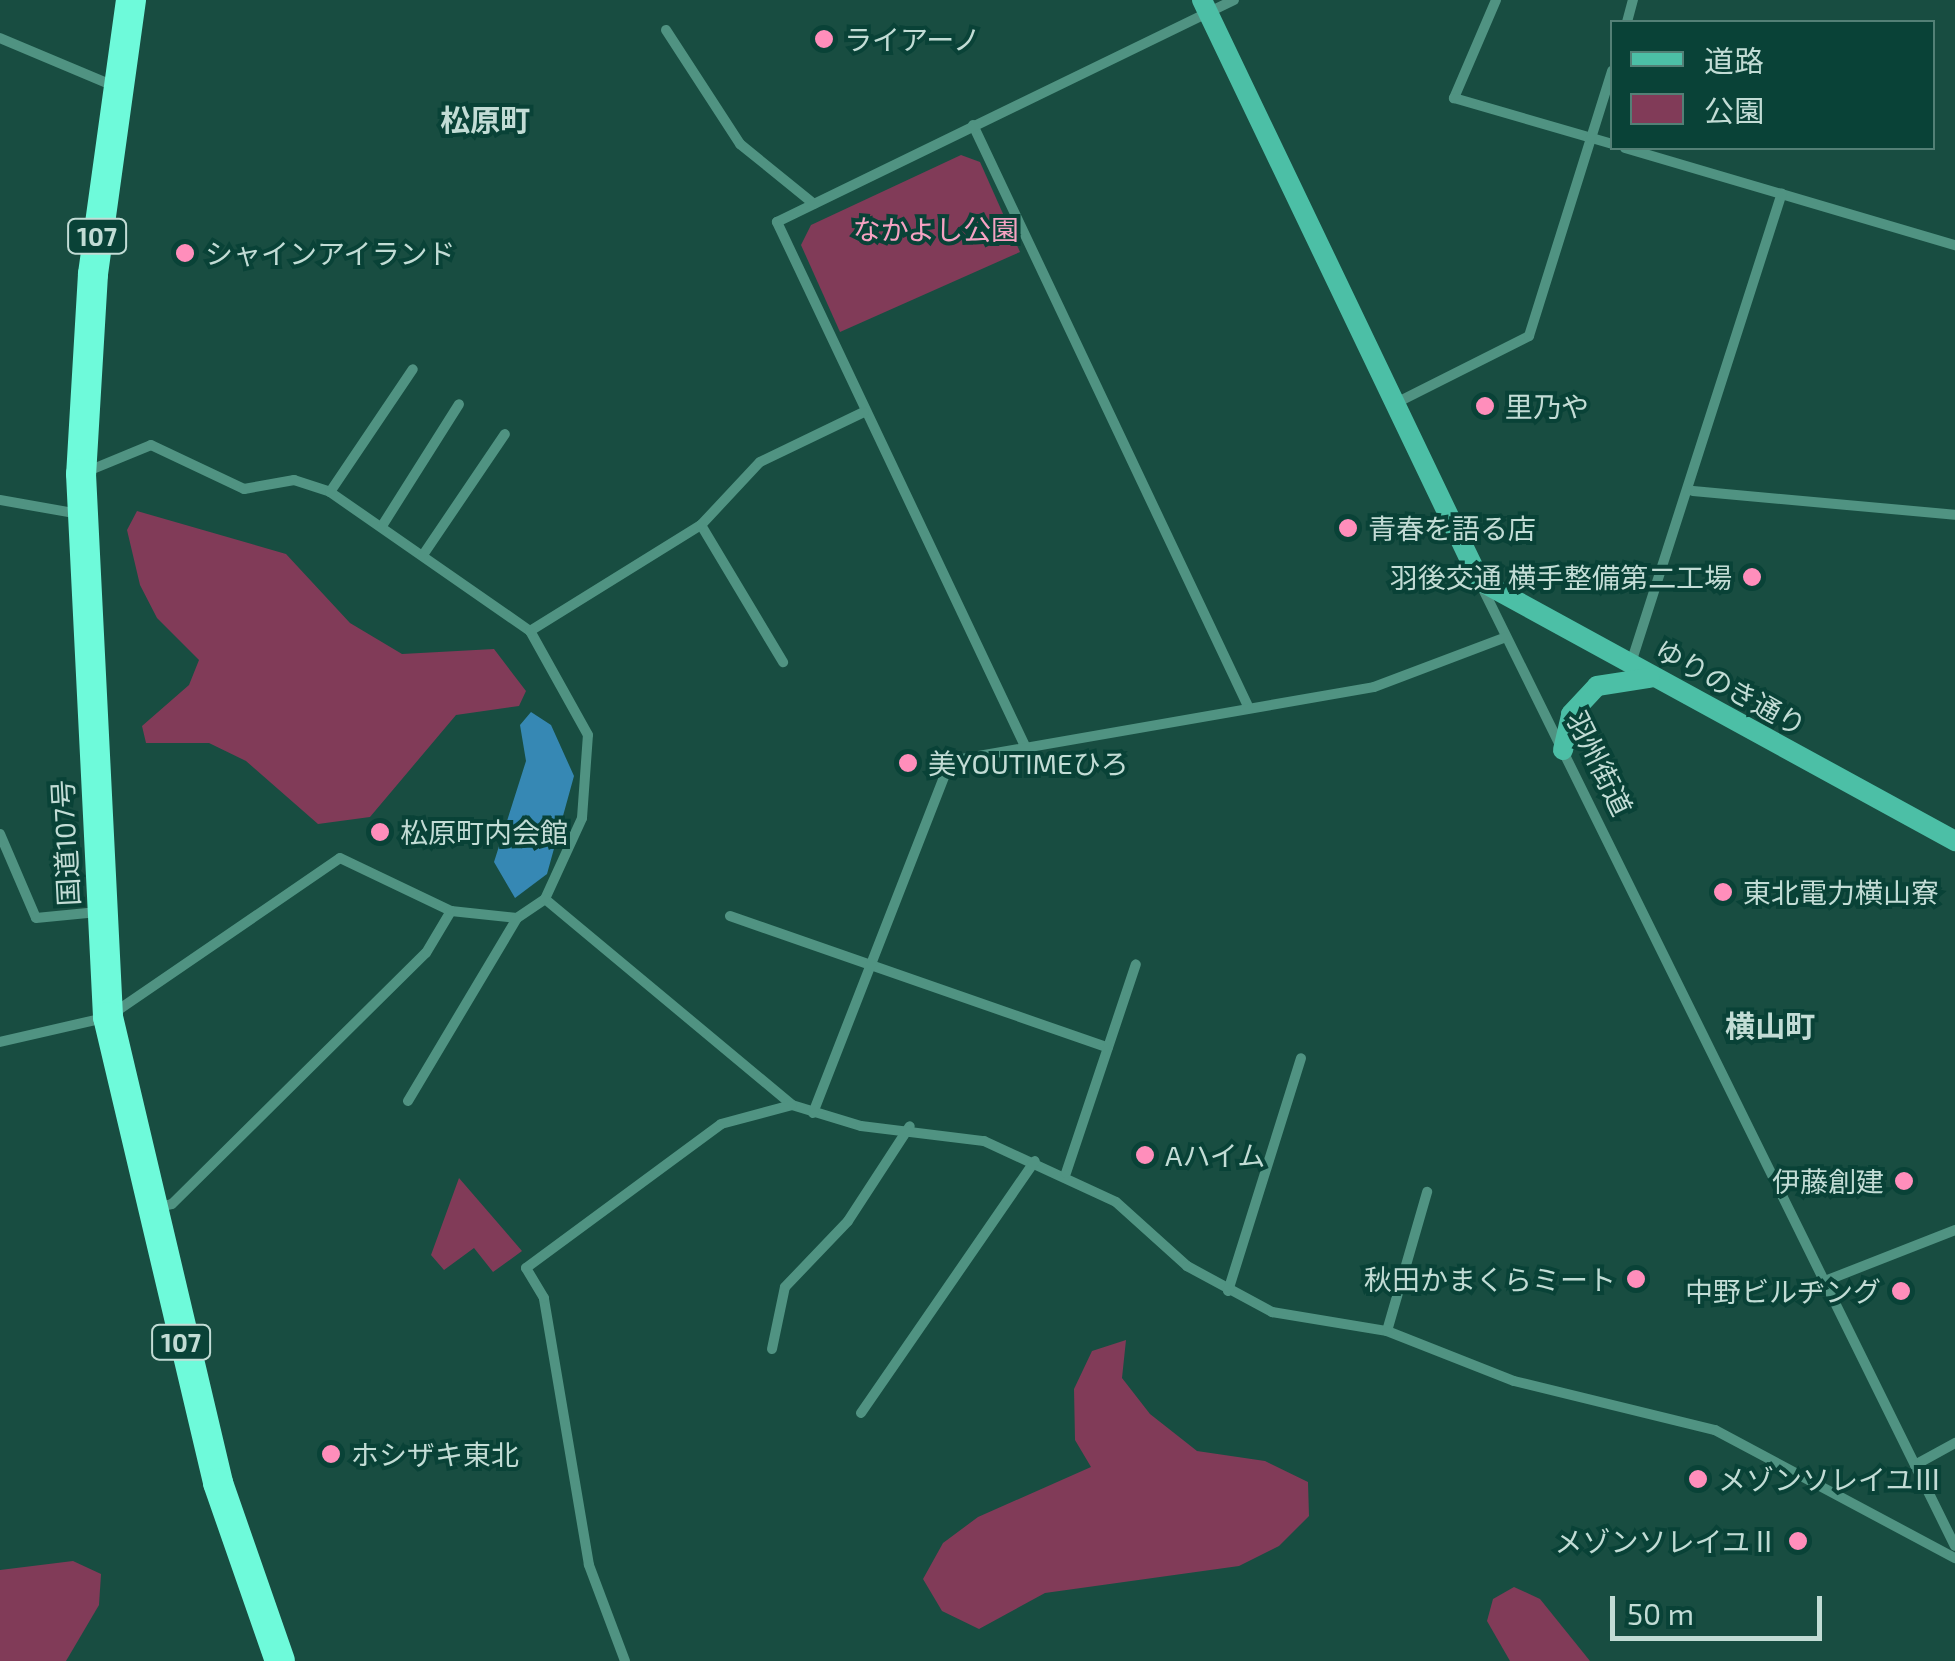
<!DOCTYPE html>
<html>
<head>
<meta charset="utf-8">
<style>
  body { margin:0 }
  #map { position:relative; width:1955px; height:1661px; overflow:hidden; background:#184d41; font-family:"Exo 2","Noto Sans JP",sans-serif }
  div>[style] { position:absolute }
  .green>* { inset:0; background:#813b58 }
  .water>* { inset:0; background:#3688b4 }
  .street>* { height:10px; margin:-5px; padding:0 5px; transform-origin:5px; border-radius:5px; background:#509382 }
  .secondary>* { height:20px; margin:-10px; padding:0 10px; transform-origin:10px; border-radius:10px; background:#4cbfa6 }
  .highway>* { height:30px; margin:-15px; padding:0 15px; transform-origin:15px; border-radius:15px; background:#6efada }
  .dots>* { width:28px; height:28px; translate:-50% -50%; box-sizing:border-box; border:5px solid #094237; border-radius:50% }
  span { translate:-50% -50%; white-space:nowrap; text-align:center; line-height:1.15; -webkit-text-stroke:8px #094237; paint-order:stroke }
  .shield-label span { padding:2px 8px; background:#094237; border:2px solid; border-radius:8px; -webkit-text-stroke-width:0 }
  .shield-label { font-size:25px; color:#c2dcd5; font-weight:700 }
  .poi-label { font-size:28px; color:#c2dcd5 }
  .left { translate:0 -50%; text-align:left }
  .right { translate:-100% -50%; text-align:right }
  .park-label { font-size:28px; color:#f6a2c2 }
  .street-label { font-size:28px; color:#c2dcd5 }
  .neighbourhood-label { font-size:30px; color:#c2dcd5; font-weight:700 }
  .legend { position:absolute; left:1610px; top:20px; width:325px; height:130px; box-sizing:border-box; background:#094237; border:2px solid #538076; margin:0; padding:12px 18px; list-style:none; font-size:30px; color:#c2dcd5 }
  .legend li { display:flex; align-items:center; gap:20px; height:50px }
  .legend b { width:50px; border:2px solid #538076 }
  .scale { position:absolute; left:1610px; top:1596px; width:212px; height:45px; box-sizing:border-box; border:5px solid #c2dcd5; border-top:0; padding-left:12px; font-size:30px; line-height:35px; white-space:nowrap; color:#c2dcd5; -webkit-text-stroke:8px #094237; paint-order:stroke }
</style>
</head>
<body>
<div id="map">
  <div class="green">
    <i style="clip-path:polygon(961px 155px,980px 162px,1020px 252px,840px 332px,801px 245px,811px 225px)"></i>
    <i style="clip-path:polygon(137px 511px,286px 554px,350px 623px,402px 654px,494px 649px,526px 691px,519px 706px,456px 715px,370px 817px,318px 824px,246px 761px,209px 743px,146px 743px,142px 726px,189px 685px,199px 660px,157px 618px,140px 585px,127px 530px)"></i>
    <i style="clip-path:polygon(459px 1178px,522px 1251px,493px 1272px,474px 1248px,444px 1270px,431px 1255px)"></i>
    <i style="clip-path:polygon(1126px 1340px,1122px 1378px,1150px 1414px,1197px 1451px,1265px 1461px,1308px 1482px,1309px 1516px,1279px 1546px,1239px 1566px,1045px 1593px,979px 1629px,942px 1611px,923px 1579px,943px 1543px,978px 1517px,1091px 1467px,1075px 1440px,1074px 1389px,1092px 1351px)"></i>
    <i style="clip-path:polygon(73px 1561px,101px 1574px,99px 1605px,66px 1661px,0 1661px,0 1570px)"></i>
    <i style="clip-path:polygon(1514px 1587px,1540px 1599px,1590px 1661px,1510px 1661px,1487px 1621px,1493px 1599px)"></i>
  </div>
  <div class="water">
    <i style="clip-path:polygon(531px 712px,551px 725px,574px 776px,547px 874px,515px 898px,494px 862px,526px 761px,520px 725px)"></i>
  </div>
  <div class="street">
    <i style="left:1496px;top:0;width:107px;rotate:113.2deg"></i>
    <i style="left:1454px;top:98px;width:165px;rotate:16.2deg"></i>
    <i style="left:1627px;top:22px;width:23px;rotate:-75deg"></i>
    <i style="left:666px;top:30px;width:136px;rotate:57deg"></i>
    <i style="left:740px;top:144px;width:95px;rotate:39deg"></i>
    <i style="left:0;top:38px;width:124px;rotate:22.8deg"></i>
    <i style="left:973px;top:125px;width:641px;rotate:64.68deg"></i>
    <i style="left:1625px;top:148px;width:344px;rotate:16.4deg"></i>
    <i style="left:1396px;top:403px;width:149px;rotate:-26.7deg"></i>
    <i style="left:1529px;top:336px;width:278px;rotate:-72.6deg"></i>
    <i style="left:88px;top:471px;width:68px;rotate:-22.4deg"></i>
    <i style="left:151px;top:445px;width:103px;rotate:25.3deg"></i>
    <i style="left:244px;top:489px;width:51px;rotate:-10.2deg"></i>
    <i style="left:294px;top:480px;width:38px;rotate:18deg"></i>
    <i style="left:330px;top:492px;width:244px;rotate:34.8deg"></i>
    <i style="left:1693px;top:491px;width:263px;rotate:5.2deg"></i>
    <i style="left:330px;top:492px;width:148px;rotate:-56deg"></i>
    <i style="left:0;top:500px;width:80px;rotate:10deg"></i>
    <i style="left:701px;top:525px;width:160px;rotate:59.1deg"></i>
    <i style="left:382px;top:526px;width:144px;rotate:-57.7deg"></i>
    <i style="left:423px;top:555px;width:146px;rotate:-55.9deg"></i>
    <i style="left:1482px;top:587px;width:1069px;rotate:63.75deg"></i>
    <i style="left:1631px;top:663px;width:493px;rotate:-72.2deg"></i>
    <i style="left:1025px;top:746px;width:580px;rotate:-115.33deg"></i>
    <i style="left:777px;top:222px;width:508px;rotate:-25.91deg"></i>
    <i style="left:0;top:834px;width:91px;rotate:66.8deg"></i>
    <i style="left:36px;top:918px;width:62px;rotate:-5.5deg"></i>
    <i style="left:545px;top:899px;width:322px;rotate:39.8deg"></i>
    <i style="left:792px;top:1105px;width:72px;rotate:16.9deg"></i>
    <i style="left:861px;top:1126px;width:124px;rotate:7deg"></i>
    <i style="left:984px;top:1141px;width:145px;rotate:24.8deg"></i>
    <i style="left:1116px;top:1202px;width:96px;rotate:42deg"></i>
    <i style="left:1187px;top:1266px;width:97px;rotate:28.4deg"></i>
    <i style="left:1272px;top:1312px;width:117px;rotate:9.4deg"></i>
    <i style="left:1387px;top:1331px;width:136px;rotate:21.5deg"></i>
    <i style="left:1514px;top:1381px;width:207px;rotate:13.7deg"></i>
    <i style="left:1715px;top:1430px;width:272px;rotate:28.1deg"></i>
    <i style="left:730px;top:916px;width:400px;rotate:19.2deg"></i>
    <i style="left:0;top:1042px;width:111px;rotate:-13deg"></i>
    <i style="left:108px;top:1017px;width:281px;rotate:-34.4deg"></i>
    <i style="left:340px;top:858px;width:123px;rotate:25.5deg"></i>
    <i style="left:451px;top:911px;width:66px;rotate:6.1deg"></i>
    <i style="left:517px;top:918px;width:34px;rotate:-34deg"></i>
    <i style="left:545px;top:899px;width:89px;rotate:-65.4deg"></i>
    <i style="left:582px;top:818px;width:83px;rotate:-85.9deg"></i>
    <i style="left:588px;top:735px;width:119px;rotate:-119.1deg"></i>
    <i style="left:530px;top:631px;width:201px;rotate:-31.8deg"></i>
    <i style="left:701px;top:525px;width:86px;rotate:-46.9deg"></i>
    <i style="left:760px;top:462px;width:115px;rotate:-25.7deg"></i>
    <i style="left:408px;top:1101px;width:213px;rotate:-59.2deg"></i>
    <i style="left:813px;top:1113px;width:378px;rotate:-68.7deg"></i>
    <i style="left:950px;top:761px;width:430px;rotate:-9.9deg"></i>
    <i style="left:1374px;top:687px;width:141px;rotate:-20.7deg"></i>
    <i style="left:1066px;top:1173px;width:220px;rotate:-71.5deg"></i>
    <i style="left:155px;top:1208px;width:17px;rotate:-13deg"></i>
    <i style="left:172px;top:1204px;width:357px;rotate:-44.7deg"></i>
    <i style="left:426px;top:953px;width:49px;rotate:-59.2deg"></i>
    <i style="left:1825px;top:1281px;width:140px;rotate:-21.4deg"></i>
    <i style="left:1228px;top:1291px;width:244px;rotate:-72.6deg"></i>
    <i style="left:1387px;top:1331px;width:145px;rotate:-73.9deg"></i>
    <i style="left:772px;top:1349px;width:63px;rotate:-78.2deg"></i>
    <i style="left:785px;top:1287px;width:91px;rotate:-46.3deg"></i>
    <i style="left:848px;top:1221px;width:113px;rotate:-56.9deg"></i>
    <i style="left:861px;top:1413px;width:306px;rotate:-55.4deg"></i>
    <i style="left:1915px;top:1465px;width:46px;rotate:-28.8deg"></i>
    <i style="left:625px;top:1661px;width:103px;rotate:-110.6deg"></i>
    <i style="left:589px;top:1565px;width:271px;rotate:-99.6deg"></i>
    <i style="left:544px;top:1298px;width:35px;rotate:-121deg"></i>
    <i style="left:526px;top:1268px;width:242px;rotate:-36.4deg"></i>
    <i style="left:721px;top:1124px;width:73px;rotate:-15deg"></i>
  </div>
  <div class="secondary">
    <i style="left:1202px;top:0;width:644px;rotate:64.43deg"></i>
    <i style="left:1480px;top:581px;width:542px;rotate:28.69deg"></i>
    <i style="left:1563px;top:750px;width:37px;rotate:-77deg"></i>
    <i style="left:1571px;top:714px;width:38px;rotate:-47deg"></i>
    <i style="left:1597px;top:686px;width:53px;rotate:-8.7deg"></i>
  </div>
  <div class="highway">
    <i style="left:131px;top:0;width:277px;rotate:97.9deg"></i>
    <i style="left:93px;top:274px;width:200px;rotate:93.4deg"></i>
    <i style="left:81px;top:474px;width:544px;rotate:87.15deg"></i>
    <i style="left:108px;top:1017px;width:479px;rotate:76.7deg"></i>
    <i style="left:218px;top:1483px;width:188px;rotate:70.8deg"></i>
  </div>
  <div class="dots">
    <i style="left:824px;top:39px;background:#ff8ebb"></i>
    <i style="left:185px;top:253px;background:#ff8ebb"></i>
    <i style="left:1485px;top:406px;background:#ff8ebb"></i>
    <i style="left:1348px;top:528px;background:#ff8ebb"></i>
    <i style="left:1752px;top:577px;background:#ff8ebb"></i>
    <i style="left:908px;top:763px;background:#ff8ebb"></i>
    <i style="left:380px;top:832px;background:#ff8ebb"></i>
    <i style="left:1723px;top:892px;background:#ff8ebb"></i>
    <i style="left:1145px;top:1155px;background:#ff8ebb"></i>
    <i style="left:1904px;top:1181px;background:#ff8ebb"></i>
    <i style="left:1636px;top:1279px;background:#ff8ebb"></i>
    <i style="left:1901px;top:1291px;background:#ff8ebb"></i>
    <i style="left:331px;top:1454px;background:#ff8ebb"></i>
    <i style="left:1698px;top:1479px;background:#ff8ebb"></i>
    <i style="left:1798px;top:1541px;background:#ff8ebb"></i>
  </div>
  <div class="shield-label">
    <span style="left:97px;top:236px">107</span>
    <span style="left:181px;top:1342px">107</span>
  </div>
  <div class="poi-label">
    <span class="left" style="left:844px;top:39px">ライアーノ</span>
    <span class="left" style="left:205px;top:253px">シャインアイランド</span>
    <span class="left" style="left:1505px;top:406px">里乃や</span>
    <span class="left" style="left:1368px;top:528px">青春を語る店</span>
    <span class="right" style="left:1732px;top:577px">羽後交通 横手整備第二工場</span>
    <span class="left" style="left:928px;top:763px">美YOUTIMEひろ</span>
    <span class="left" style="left:400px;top:832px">松原町内会館</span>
    <span class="left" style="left:1743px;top:892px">東北電力横山寮</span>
    <span class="left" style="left:1165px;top:1155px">Aハイム</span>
    <span class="right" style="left:1884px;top:1181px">伊藤創建</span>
    <span class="right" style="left:1616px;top:1279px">秋田かまくらミート</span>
    <span class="right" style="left:1881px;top:1291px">中野ビルヂング</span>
    <span class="left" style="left:351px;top:1454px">ホシザキ東北</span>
    <span class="left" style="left:1718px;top:1479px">メゾンソレイユⅢ</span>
    <span class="right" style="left:1778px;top:1541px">メゾンソレイユⅡ</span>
  </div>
  <div class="park-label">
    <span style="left:936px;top:229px">なかよし公園</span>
  </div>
  <div class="street-label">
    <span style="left:1731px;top:687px;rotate:29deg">ゆりのき通り</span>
    <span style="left:1600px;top:763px;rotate:64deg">羽州街道</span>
    <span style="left:65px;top:843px;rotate:-93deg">国道107号</span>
  </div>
  <div class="neighbourhood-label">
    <span style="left:485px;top:119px">松原町</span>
    <span style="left:1770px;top:1025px">横山町</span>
  </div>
  <ul class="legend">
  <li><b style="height:12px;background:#4cbfa6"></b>道路</li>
  <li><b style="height:28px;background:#813b58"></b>公園</li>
  </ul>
  <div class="scale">50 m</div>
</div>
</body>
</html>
